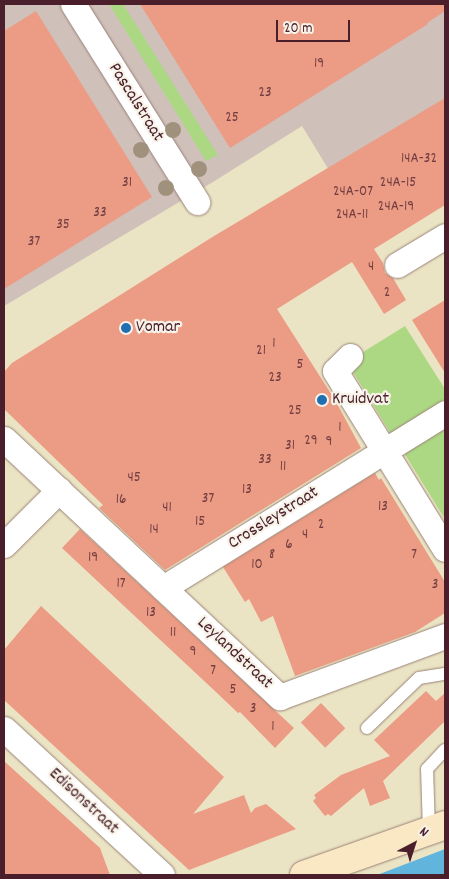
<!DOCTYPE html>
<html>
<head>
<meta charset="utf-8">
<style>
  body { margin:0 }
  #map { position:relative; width:449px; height:879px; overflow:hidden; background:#ebe4c4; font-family:Dekko,sans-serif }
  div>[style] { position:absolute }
  .industrial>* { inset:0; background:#cfc0ba }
  .green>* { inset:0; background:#acd884 }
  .water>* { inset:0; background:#61b5dd }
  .building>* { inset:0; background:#ec9b84; transform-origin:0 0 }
  .roads { filter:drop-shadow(0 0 1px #9a8278) drop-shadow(0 0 1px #9a8278) }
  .lane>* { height:12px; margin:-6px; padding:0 6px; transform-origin:6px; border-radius:6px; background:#fff }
  .street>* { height:25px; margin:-12.5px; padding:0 12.5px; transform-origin:12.5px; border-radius:12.5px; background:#fff }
  .secondary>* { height:28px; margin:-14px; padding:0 14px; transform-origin:14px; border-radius:14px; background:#fae7c3 }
  .trees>* { width:16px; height:16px; margin:-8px; border-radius:50%; background:#a0917c }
  .dots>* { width:14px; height:14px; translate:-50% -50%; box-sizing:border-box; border:2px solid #f7f3e8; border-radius:50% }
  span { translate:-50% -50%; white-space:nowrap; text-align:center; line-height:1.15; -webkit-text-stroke:4.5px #f7f3e8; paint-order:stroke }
  .number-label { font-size:15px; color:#723e41 }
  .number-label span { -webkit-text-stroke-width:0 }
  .street-label { font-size:18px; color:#4a1f2b }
  .poi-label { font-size:18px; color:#4a1f2b }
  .left { translate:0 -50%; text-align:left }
  .frame { position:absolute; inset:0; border:5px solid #4a1f2b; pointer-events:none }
  .north { position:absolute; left:389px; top:819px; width:50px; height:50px; -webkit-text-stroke:4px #f7f3e8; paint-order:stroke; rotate:40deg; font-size:14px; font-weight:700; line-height:20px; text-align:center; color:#4a1f2b }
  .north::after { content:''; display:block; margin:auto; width:18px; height:22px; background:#4a1f2b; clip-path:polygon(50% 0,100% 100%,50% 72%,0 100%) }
  .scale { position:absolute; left:276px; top:20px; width:74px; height:22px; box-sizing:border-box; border:2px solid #4a1f2b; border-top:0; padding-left:6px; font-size:15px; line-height:18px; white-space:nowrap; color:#4a1f2b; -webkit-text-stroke:4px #f7f3e8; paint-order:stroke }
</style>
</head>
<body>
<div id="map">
  <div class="industrial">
    <i style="clip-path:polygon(4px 4px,445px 4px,445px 204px,376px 247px,302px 126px,213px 182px,4px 306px)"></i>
  </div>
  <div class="green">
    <i style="clip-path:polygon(109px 4px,123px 4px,218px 155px,206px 161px)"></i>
    <i style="clip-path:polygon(405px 326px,445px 389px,445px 399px,391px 434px,347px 362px)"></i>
    <i style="clip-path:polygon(445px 425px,445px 519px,404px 453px)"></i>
  </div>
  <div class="water">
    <i style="clip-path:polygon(445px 849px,445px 875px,377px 875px)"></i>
  </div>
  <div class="building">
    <i style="clip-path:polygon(140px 4px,445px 4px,445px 11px,427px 23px,428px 24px,230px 148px)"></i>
    <i style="clip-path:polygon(36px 11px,152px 197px,4px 289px,4px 31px)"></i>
    <i style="clip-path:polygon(445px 98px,445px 205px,374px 249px,383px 263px,385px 273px,393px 278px,406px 300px,384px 314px,352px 262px,277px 309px,335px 400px,361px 448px,165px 570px,99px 508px,103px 505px,4px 409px,4px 372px,12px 363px,214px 236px)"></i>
    <i style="clip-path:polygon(445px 300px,445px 373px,412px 320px)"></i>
    <i style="clip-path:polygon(375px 473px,379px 480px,381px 478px,445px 582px,445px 613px,415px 632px,295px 676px,273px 616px,261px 622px,249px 599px,245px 602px,223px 567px)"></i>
    <i style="clip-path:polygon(80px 529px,294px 728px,275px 748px,240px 712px,238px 713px,217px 693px,62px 548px)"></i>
    <i style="clip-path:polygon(41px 606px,224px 777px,193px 814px,244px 795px,251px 813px,255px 808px,266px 804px,296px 829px,189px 870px,4px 700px,4px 650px)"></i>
    <i style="clip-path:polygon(426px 691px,436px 701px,445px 693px,445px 721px,383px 781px,390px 798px,370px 806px,364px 788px,331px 816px,328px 814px,325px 816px,313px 801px,316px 798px,314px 795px,341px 775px,390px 756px,374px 740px)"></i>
    <i style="left:321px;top:703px;width:35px;height:28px;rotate:46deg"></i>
    <i style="clip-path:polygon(4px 761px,100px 848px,110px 875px,4px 875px)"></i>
  </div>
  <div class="roads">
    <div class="lane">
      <i style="left:367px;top:728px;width:72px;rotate:-43.9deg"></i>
      <i style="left:419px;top:678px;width:26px;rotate:-9deg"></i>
      <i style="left:429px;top:831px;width:62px;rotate:-91.8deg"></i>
      <i style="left:427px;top:769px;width:26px;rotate:-47deg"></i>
    </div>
    <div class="street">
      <i style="left:73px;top:4px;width:234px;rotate:57.9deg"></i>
      <i style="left:397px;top:265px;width:56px;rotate:-31.1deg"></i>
      <i style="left:350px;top:356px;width:21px;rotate:135deg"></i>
      <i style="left:335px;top:371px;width:209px;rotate:58.3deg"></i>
      <i style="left:4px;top:439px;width:378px;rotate:43.1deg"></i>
      <i style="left:280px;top:697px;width:176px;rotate:-20.3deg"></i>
      <i style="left:4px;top:545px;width:78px;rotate:-45deg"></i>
      <i style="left:163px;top:588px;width:332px;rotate:-31.8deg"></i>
      <i style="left:4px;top:729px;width:215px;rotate:42.7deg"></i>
    </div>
    <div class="secondary">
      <i style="left:304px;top:875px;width:150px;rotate:-19.5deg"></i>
    </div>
  </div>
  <div class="trees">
    <i style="left:173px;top:130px"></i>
    <i style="left:141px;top:150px"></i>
    <i style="left:199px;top:169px"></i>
    <i style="left:166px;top:188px"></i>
  </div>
  <div class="dots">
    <i style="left:126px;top:328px;background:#1f6fb2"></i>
    <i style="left:322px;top:400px;background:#1f6fb2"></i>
  </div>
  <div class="number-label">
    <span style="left:319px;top:65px">19</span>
    <span style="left:265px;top:94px">23</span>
    <span style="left:232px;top:119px">25</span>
    <span style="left:419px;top:160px">14A-32</span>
    <span style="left:127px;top:184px">31</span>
    <span style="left:398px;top:184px">24A-15</span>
    <span style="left:353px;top:193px">24A-07</span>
    <span style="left:396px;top:208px">24A-19</span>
    <span style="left:100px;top:214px">33</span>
    <span style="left:352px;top:216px">24A-11</span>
    <span style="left:63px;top:226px">35</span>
    <span style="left:34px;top:243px">37</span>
    <span style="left:371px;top:268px">4</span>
    <span style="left:387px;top:294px">2</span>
    <span style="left:274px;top:345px">1</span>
    <span style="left:261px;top:352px">21</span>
    <span style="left:300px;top:366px">5</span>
    <span style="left:275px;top:379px">23</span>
    <span style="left:295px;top:412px">25</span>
    <span style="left:340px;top:429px">1</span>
    <span style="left:311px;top:442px">29</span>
    <span style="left:329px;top:443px">9</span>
    <span style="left:290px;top:447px">31</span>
    <span style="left:265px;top:461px">33</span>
    <span style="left:283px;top:468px">11</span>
    <span style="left:134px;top:479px">45</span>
    <span style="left:247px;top:491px">13</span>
    <span style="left:208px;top:500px">37</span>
    <span style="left:121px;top:501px">16</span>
    <span style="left:383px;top:508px">13</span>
    <span style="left:167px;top:509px">41</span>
    <span style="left:200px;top:523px">15</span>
    <span style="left:321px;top:526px">2</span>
    <span style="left:154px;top:531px">14</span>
    <span style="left:305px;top:536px">4</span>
    <span style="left:289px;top:546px">6</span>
    <span style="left:272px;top:556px">8</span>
    <span style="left:414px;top:556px">7</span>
    <span style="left:93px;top:559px">19</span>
    <span style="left:257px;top:566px">10</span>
    <span style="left:121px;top:585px">17</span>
    <span style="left:435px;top:586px">3</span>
    <span style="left:151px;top:614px">13</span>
    <span style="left:173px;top:634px">11</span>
    <span style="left:193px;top:653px">9</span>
    <span style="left:213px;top:672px">7</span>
    <span style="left:233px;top:691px">5</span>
    <span style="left:253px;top:710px">3</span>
    <span style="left:273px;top:728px">1</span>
  </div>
  <div class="street-label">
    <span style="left:135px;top:103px;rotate:58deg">Pascalstraat</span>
    <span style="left:274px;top:519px;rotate:-32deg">Crossleystraat</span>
    <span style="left:234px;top:654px;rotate:43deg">Leylandstraat</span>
    <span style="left:83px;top:802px;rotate:43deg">Edisonstraat</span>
  </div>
  <div class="poi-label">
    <span class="left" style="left:136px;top:328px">Vomar</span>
    <span class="left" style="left:332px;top:400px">Kruidvat</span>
  </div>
  <div class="frame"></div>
  <div class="north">N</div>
  <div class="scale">20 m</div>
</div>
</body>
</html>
